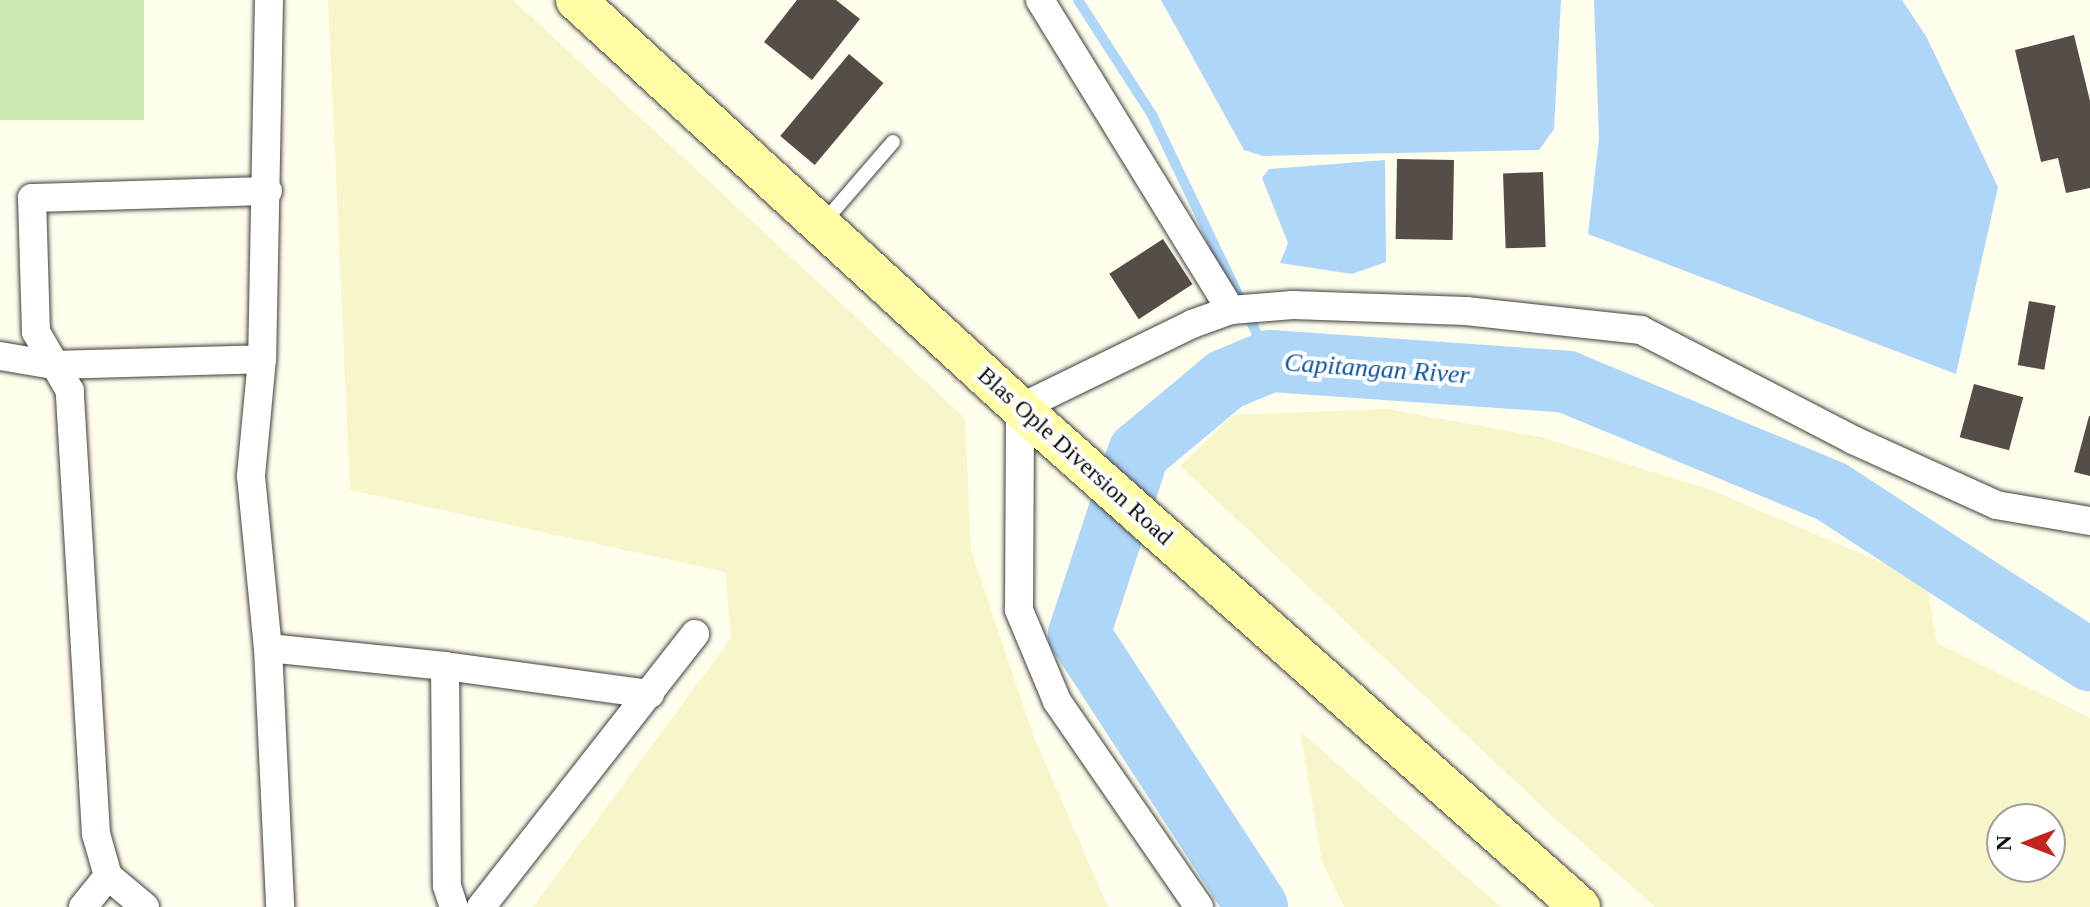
<!DOCTYPE html>
<html>
<head>
<meta charset="utf-8">
<style>
  body { margin:0 }
  #map { position:relative; width:2090px; height:907px; overflow:hidden; background:#fffdeb; font-family:Georgia,serif }
  div>[style] { position:absolute }
  .farmland>* { inset:0; background:#f6f6ca }
  .green>* { inset:0; background:#cbebb3; transform-origin:0 0 }
  .water>* { inset:0; background:#add6f9 }
  .stream>* { height:10px; margin:-5px; padding:0 5px; transform-origin:5px; border-radius:5px; background:#add6f9 }
  .river>* { height:62px; margin:-31px; padding:0 31px; transform-origin:31px; border-radius:31px; background:#add6f9 }
  .building>* { inset:0; background:#554e48; transform-origin:0 0 }
  .roads { filter:drop-shadow(0 0 2px #3f3f3f) drop-shadow(0 0 2px #3f3f3f) }
  .service>* { height:14px; margin:-7px; padding:0 7px; transform-origin:7px; border-radius:7px; background:#fff }
  .minor>* { height:28px; margin:-14px; padding:0 14px; transform-origin:14px; border-radius:14px; background:#fff }
  .secondary>* { height:40px; margin:-20px; padding:0 20px; transform-origin:20px; border-radius:20px; background:#fffea6 }
  span { translate:-50% -50%; white-space:nowrap; text-align:center; line-height:1.15; -webkit-text-stroke:8px #fff; paint-order:stroke }
  .street-label { font-size:24px; color:#0c0c0c }
  .water-label { font-size:26px; color:#1055a4; font-style:italic }
  .north { position:absolute; left:1986px; top:803px; width:80px; height:80px; box-sizing:border-box; background:#fff; border:2px solid #9e9e9e; border-radius:50%; rotate:270deg; font-size:22px; font-weight:700; line-height:32px; text-align:center; color:#0c0c0c }
  .north::after { content:''; display:block; margin:auto; width:28px; height:36px; background:#c3251e; clip-path:polygon(50% 0,100% 100%,50% 72%,0 100%) }
</style>
</head>
<body>
<div id="map">
  <div class="farmland">
    <i style="clip-path:polygon(328px 0,513px 0,965px 418px,971px 550px,1034px 737px,1108px 907px,533px 907px,731px 638px,725px 572px,350px 490px)"></i>
    <i style="clip-path:polygon(evenodd,1387px 409px,1541px 437px,1711px 490px,1926px 581px,1937px 643px,2090px 718px,2090px 907px,1655px 907px,1553px 817px,1180px 466px,1234px 415px,1387px 409px,2002px 819px,2050px 819px,2050px 867px,2002px 867px,2002px 819px)"></i>
    <i style="clip-path:polygon(1300px 731px,1501px 907px,1344px 907px,1322px 862px)"></i>
  </div>
  <div class="green">
    <i style="left:0;top:0;width:144px;height:120px"></i>
  </div>
  <div class="water">
    <i style="clip-path:polygon(1161px 0,1561px 0,1554px 129px,1539px 150px,1263px 156px,1244px 150px)"></i>
    <i style="clip-path:polygon(1594px 0,1902px 0,1926px 36px,1998px 187px,1956px 374px,1588px 234px,1599px 138px)"></i>
    <i style="clip-path:polygon(1385px 160px,1386px 262px,1352px 274px,1280px 263px,1288px 243px,1262px 178px,1269px 169px)"></i>
  </div>
  <div class="stream">
    <i style="left:1078px;top:0;width:137px;rotate:57.2deg"></i>
    <i style="left:1152px;top:115px;width:273px;rotate:64.4deg"></i>
  </div>
  <div class="river">
    <i style="left:1257px;top:907px;width:326px;rotate:-123.1deg"></i>
    <i style="left:1079px;top:634px;width:192px;rotate:-71.8deg"></i>
    <i style="left:1139px;top:452px;width:112px;rotate:-39.9deg"></i>
    <i style="left:1225px;top:380px;width:49px;rotate:-22.9deg"></i>
    <i style="left:1270px;top:361px;width:298px;rotate:4deg"></i>
    <i style="left:1567px;top:382px;width:287px;rotate:22.5deg"></i>
    <i style="left:1832px;top:492px;width:308px;rotate:33.1deg"></i>
  </div>
  <div class="building">
    <i style="clip-path:polygon(797px 0,836px 0,860px 19px,812px 80px,764px 42px)"></i>
    <i style="clip-path:polygon(2074px 35px,2090px 101px,2090px 188px,2066px 193px,2058px 158px,2041px 162px,2015px 50px)"></i>
    <i style="left:849px;top:54px;width:45px;height:107px;rotate:40deg"></i>
    <i style="left:1397px;top:159px;width:57px;height:80px;rotate:1deg"></i>
    <i style="left:1543px;top:172px;width:75px;height:40px;rotate:88deg"></i>
    <i style="left:1163px;top:239px;width:54px;height:64px;rotate:57deg"></i>
    <i style="left:2029px;top:301px;width:27px;height:65px;rotate:10deg"></i>
    <i style="left:1974px;top:384px;width:51px;height:55px;rotate:15deg"></i>
    <i style="clip-path:polygon(2089px 416px,2090px 416px,2090px 476px,2074px 472px)"></i>
  </div>
  <div class="roads">
    <div class="service">
      <i style="left:823px;top:223px;width:107px;rotate:-49.2deg"></i>
    </div>
    <div class="minor">
      <i style="left:269px;top:0;width:359px;rotate:91.1deg"></i>
      <i style="left:262px;top:359px;width:118px;rotate:95.4deg"></i>
      <i style="left:251px;top:476px;width:173px;rotate:84.4deg"></i>
      <i style="left:268px;top:648px;width:259px;rotate:87.3deg"></i>
      <i style="left:1040px;top:0;width:364px;rotate:58.4deg"></i>
      <i style="left:0;top:356px;width:54px;rotate:9.6deg"></i>
      <i style="left:53px;top:365px;width:209px;rotate:-1.6deg"></i>
      <i style="left:268px;top:648px;width:178px;rotate:5.8deg"></i>
      <i style="left:445px;top:666px;width:207px;rotate:7.8deg"></i>
      <i style="left:445px;top:666px;width:220px;rotate:89.5deg"></i>
      <i style="left:447px;top:886px;width:22px;rotate:72deg"></i>
      <i style="left:83px;top:907px;width:40px;rotate:-51deg"></i>
      <i style="left:145px;top:907px;width:48px;rotate:-140deg"></i>
      <i style="left:108px;top:876px;width:44px;rotate:-105.9deg"></i>
      <i style="left:96px;top:834px;width:444px;rotate:-93.4deg"></i>
      <i style="left:70px;top:391px;width:68px;rotate:-120deg"></i>
      <i style="left:36px;top:332px;width:134px;rotate:-91.7deg"></i>
      <i style="left:32px;top:198px;width:236px;rotate:-1.7deg"></i>
      <i style="left:481px;top:907px;width:347px;rotate:-51.9deg"></i>
      <i style="left:1199px;top:907px;width:250px;rotate:-124.6deg"></i>
      <i style="left:1057px;top:701px;width:99px;rotate:-112.7deg"></i>
      <i style="left:1019px;top:610px;width:202px;rotate:-89.7deg"></i>
      <i style="left:1020px;top:408px;width:191px;rotate:-26deg"></i>
      <i style="left:1192px;top:324px;width:41px;rotate:-19.7deg"></i>
      <i style="left:1231px;top:310px;width:62px;rotate:-4.6deg"></i>
      <i style="left:1293px;top:305px;width:173px;rotate:2deg"></i>
      <i style="left:1466px;top:311px;width:176px;rotate:6.2deg"></i>
      <i style="left:1641px;top:330px;width:239px;rotate:27.4deg"></i>
      <i style="left:1853px;top:440px;width:157px;rotate:24.4deg"></i>
      <i style="left:1996px;top:505px;width:95px;rotate:9.7deg"></i>
    </div>
    <div class="secondary">
      <i style="left:576px;top:0;width:603px;rotate:42.58deg"></i>
      <i style="left:1020px;top:408px;width:750px;rotate:41.7deg"></i>
    </div>
  </div>
  <div class="street-label">
    <span style="left:1075px;top:456px;rotate:42deg">Blas Ople Diversion Road</span>
  </div>
  <div class="water-label">
    <span style="left:1377px;top:369px;rotate:4deg">Capitangan River</span>
  </div>
  <div class="north">N</div>
</div>
</body>
</html>
